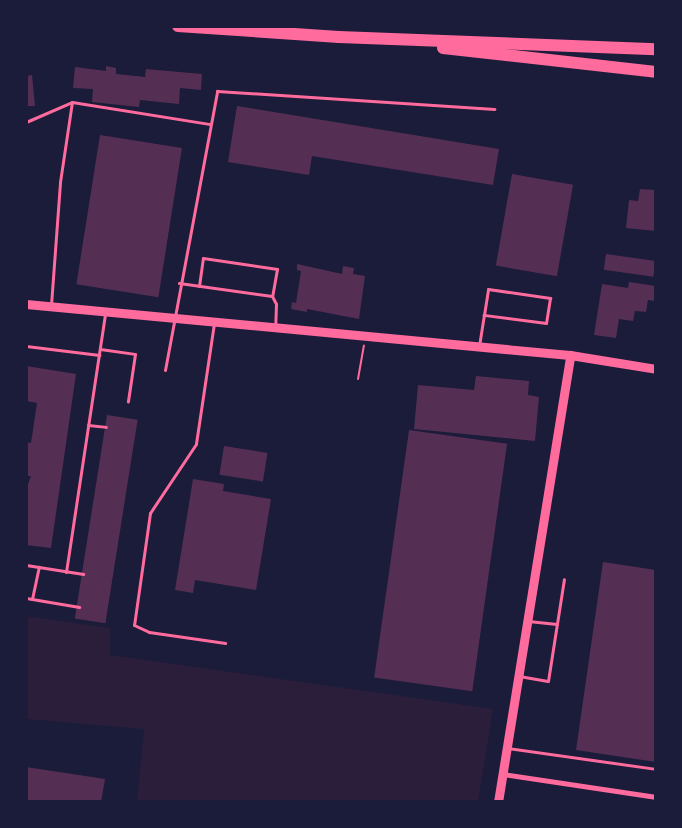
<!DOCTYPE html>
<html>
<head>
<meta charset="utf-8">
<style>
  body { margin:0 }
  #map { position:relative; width:682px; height:828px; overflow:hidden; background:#1b1b3a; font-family:Helvetica,sans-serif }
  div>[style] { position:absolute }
  .green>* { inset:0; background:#2a1e3b }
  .building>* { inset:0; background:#542f53; transform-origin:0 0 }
  .path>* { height:2px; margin:-1px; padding:0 1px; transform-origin:1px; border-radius:1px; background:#ff6b9d }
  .service>* { height:3px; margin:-1.5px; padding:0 1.5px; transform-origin:1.5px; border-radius:1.5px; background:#ff6b9d }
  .minor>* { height:5px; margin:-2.5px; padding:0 2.5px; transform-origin:2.5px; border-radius:2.5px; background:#ff6b9d }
  .tertiary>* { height:9px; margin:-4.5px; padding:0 4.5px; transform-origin:4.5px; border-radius:4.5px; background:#ff6b9d }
  .motorway>* { height:12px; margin:-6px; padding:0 6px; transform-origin:6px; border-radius:6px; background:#ff6b9d }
  span { translate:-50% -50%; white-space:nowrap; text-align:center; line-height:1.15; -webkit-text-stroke:5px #1b1b3a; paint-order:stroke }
  .frame { position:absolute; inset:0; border:28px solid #1b1b3a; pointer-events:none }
</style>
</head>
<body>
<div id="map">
  <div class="green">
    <i style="clip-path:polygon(26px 616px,110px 628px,110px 655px,493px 709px,478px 802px,137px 802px,144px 729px,26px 719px)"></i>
  </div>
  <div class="building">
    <i style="clip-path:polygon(106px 66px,116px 68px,116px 74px,145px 77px,146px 69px,202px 74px,201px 90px,180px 88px,179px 104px,140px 100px,139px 107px,92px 102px,93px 89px,73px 88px,75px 67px,106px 71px)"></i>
    <i style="clip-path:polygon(32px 75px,35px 106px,26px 106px,26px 76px)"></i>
    <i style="clip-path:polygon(237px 106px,499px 149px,493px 185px,312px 156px,309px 175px,228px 162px)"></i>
    <i style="left:100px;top:135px;width:83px;height:151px;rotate:9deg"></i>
    <i style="left:512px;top:174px;width:62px;height:93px;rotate:10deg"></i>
    <i style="clip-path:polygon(640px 189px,656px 190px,656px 231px,626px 228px,629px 200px,638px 201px)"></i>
    <i style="left:606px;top:254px;width:50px;height:16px;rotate:8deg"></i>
    <i style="clip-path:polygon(297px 264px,342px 274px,343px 266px,354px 268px,353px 274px,365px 276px,359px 319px,307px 309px,307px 312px,291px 309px,292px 302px,296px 303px,301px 271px,297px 270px)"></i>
    <i style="clip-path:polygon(629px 282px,656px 286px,654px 301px,648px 300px,646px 312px,635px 311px,633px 321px,619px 319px,616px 338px,594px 335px,602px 284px,628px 288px)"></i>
    <i style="clip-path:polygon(26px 366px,76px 374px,51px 548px,26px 545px,26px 490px,31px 476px,26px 476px,26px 442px,31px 443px,37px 403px,26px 401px)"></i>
    <i style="clip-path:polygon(476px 376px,529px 381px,528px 395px,539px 397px,535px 441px,414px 429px,418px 385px,474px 390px)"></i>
    <i style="left:107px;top:415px;width:31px;height:206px;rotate:9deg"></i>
    <i style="left:409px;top:430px;width:99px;height:250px;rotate:8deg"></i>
    <i style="left:224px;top:446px;width:44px;height:29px;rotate:9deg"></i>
    <i style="clip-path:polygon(193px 479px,224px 484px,223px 491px,271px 499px,256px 590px,195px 580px,193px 593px,175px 590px)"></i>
    <i style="clip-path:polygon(603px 562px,656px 570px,656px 762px,576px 750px)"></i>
    <i style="clip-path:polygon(26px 767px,105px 779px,101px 802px,26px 802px)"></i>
  </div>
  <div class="path">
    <i style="left:358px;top:379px;width:34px;rotate:-80deg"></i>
  </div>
  <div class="service">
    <i style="left:26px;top:122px;width:50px;rotate:-23.5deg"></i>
    <i style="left:72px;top:102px;width:140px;rotate:9.1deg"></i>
    <i style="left:179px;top:283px;width:94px;rotate:8deg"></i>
    <i style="left:199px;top:286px;width:28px;rotate:-82deg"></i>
    <i style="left:203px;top:258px;width:75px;rotate:8.5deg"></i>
    <i style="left:277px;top:269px;width:27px;rotate:100deg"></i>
    <i style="left:272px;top:296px;width:9px;rotate:63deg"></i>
    <i style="left:276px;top:304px;width:23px;rotate:92deg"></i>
    <i style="left:51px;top:305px;width:123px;rotate:-85.8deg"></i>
    <i style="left:60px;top:182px;width:81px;rotate:-81.5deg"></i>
    <i style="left:214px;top:323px;width:122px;rotate:98.5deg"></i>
    <i style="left:196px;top:444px;width:83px;rotate:123.7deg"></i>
    <i style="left:150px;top:513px;width:113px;rotate:98.1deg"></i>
    <i style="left:134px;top:625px;width:17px;rotate:25deg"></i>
    <i style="left:149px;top:632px;width:77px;rotate:8.2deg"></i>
    <i style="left:26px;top:346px;width:74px;rotate:7deg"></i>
    <i style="left:479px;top:346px;width:31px;rotate:-81deg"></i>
    <i style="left:484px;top:315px;width:26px;rotate:-81deg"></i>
    <i style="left:488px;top:289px;width:63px;rotate:8.3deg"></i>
    <i style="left:550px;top:298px;width:25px;rotate:99deg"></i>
    <i style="left:546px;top:323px;width:63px;rotate:-172.6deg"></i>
    <i style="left:100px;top:349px;width:35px;rotate:8deg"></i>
    <i style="left:135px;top:354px;width:48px;rotate:98.5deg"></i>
    <i style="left:165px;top:370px;width:284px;rotate:-79.4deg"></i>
    <i style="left:217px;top:91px;width:278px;rotate:3.7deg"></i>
    <i style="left:88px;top:425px;width:18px;rotate:6deg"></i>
    <i style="left:26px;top:565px;width:58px;rotate:9deg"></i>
    <i style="left:66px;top:572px;width:262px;rotate:-81.4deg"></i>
    <i style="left:26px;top:598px;width:54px;rotate:9.6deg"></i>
    <i style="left:32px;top:599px;width:33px;rotate:-78deg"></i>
    <i style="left:528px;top:621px;width:29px;rotate:6deg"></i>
    <i style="left:519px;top:676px;width:29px;rotate:10deg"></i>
    <i style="left:548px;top:681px;width:103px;rotate:-81.1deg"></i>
    <i style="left:507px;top:748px;width:150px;rotate:8deg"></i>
  </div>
  <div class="minor">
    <i style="left:503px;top:774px;width:155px;rotate:8.5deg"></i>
  </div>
  <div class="tertiary">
    <i style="left:26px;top:304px;width:546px;rotate:5.36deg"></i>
    <i style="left:570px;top:355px;width:87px;rotate:9.2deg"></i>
    <i style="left:498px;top:802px;width:453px;rotate:-80.8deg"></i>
  </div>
  <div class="motorway">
    <i style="left:178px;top:26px;width:161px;rotate:3.9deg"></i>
    <i style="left:339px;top:37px;width:317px;rotate:2.2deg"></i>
    <i style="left:443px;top:48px;width:214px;rotate:6.4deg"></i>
  </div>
  <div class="frame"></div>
</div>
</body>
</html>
